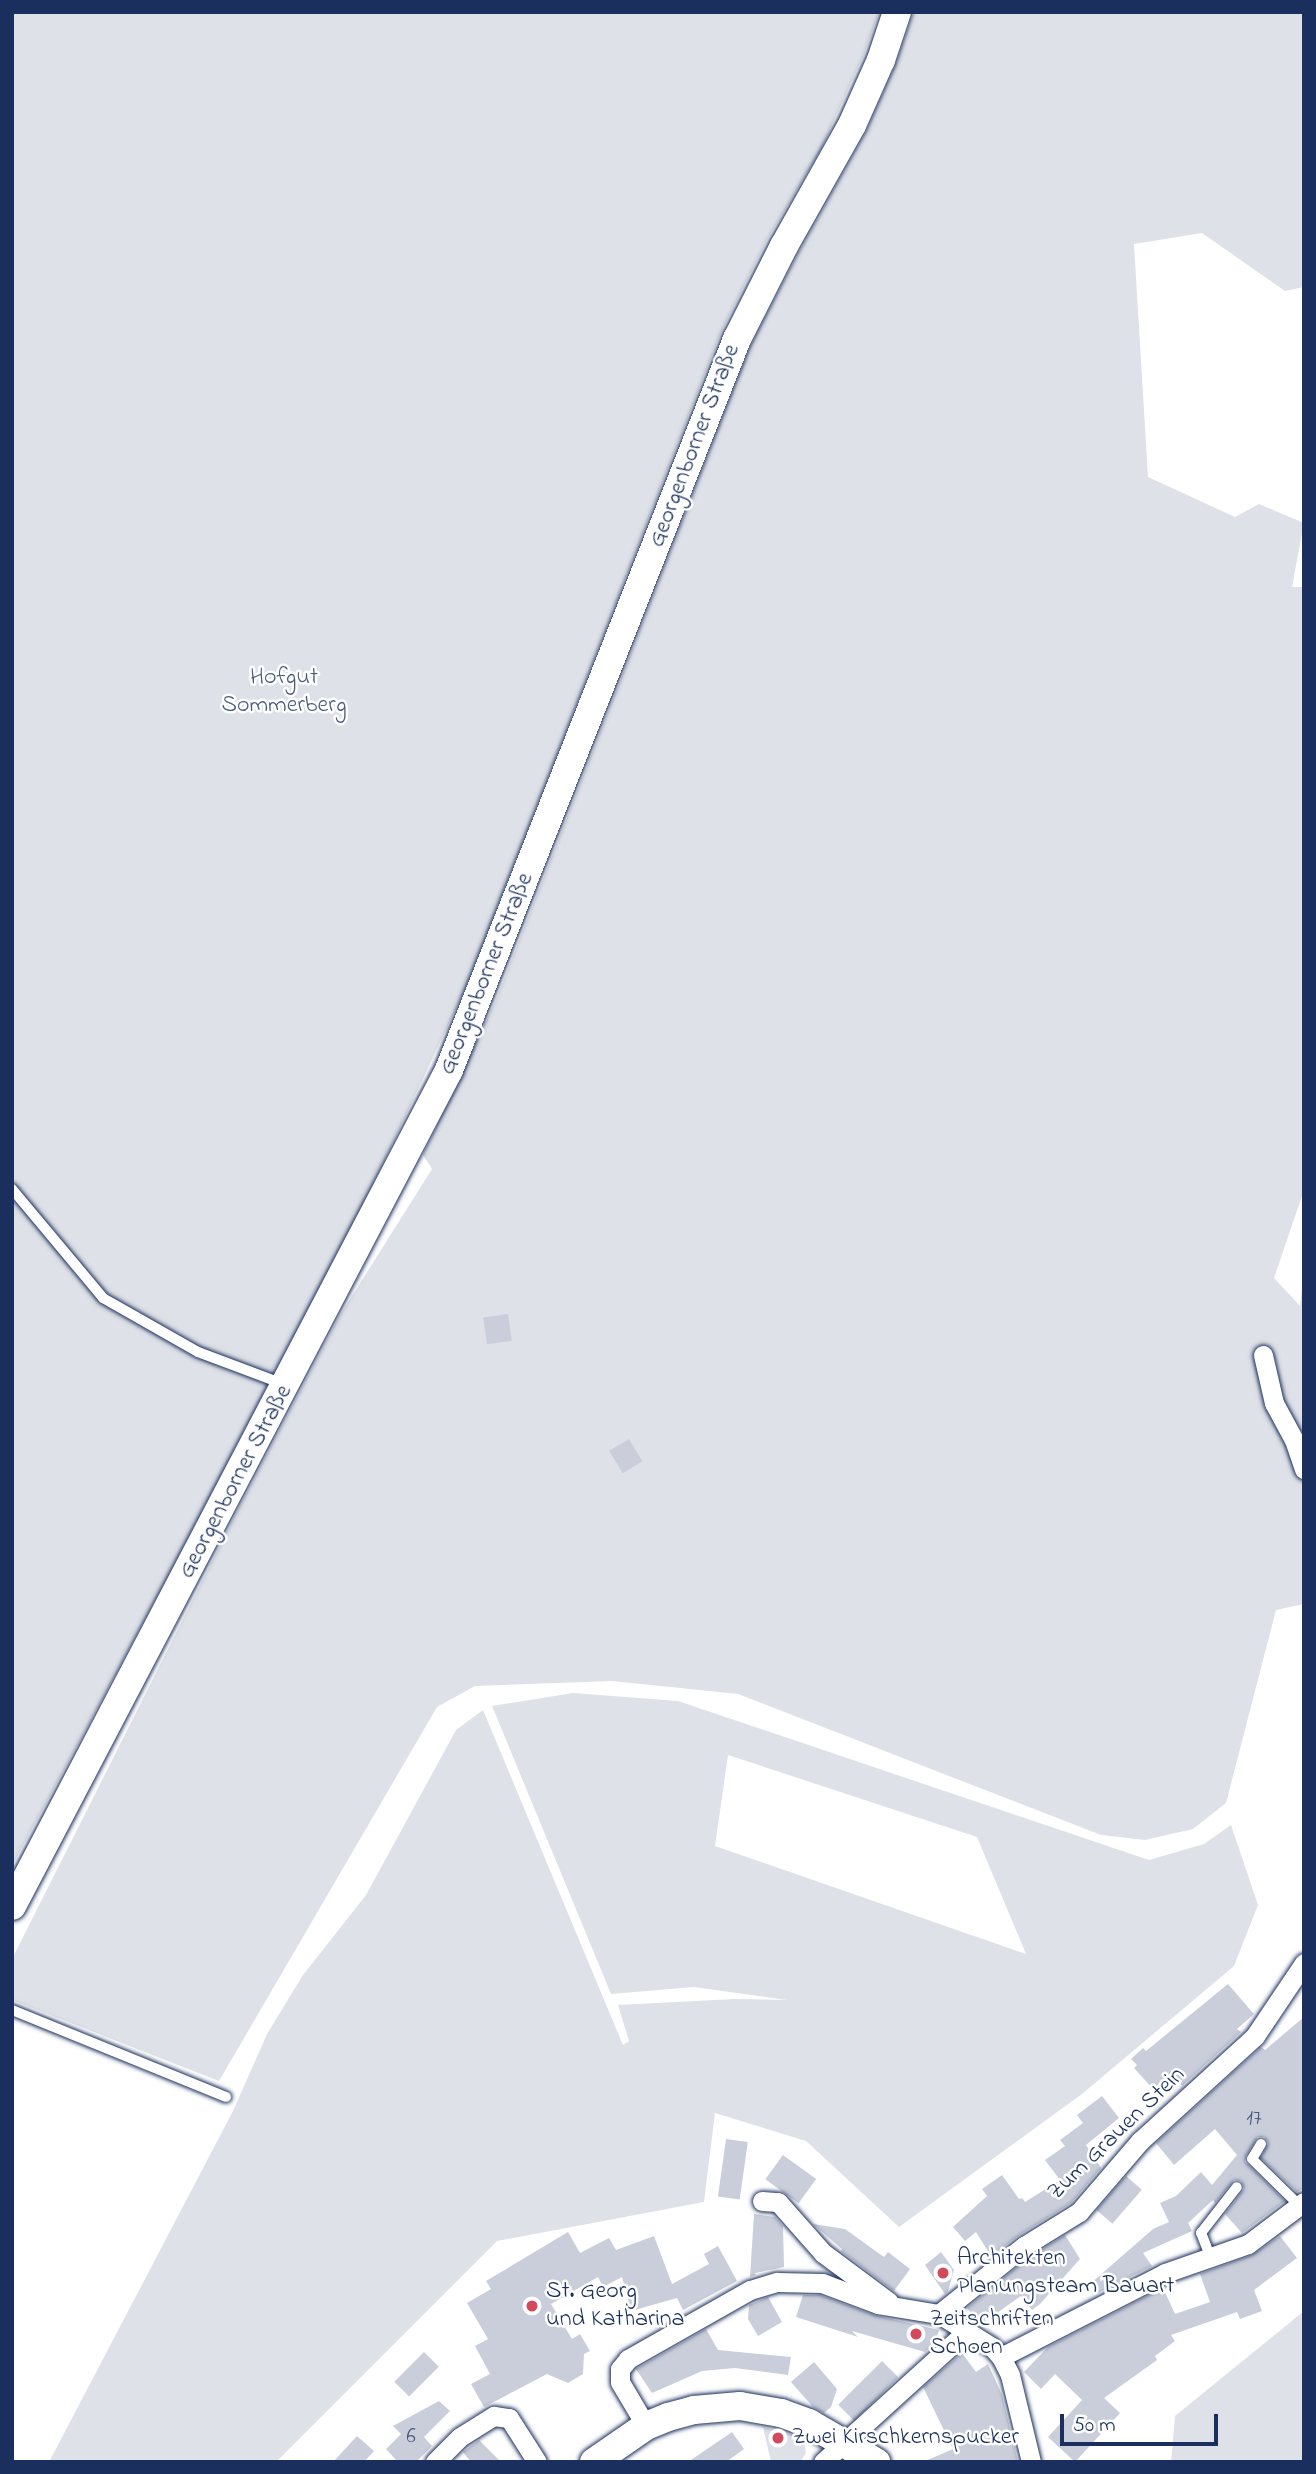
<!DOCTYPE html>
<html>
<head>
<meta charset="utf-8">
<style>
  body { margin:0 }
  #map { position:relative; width:1316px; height:2474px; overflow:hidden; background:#fff; font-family:"Indie Flower",sans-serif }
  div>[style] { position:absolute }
  .green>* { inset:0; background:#dee1e7 }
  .building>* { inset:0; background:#caceda; transform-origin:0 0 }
  .roads { filter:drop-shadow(0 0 2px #1b2f5e) drop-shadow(0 0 2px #1b2f5e) }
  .service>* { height:10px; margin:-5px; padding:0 5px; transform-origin:5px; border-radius:5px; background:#fff }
  .minor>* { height:19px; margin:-9.5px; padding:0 9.5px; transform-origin:9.5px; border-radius:9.5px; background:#fff }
  .secondary>* { height:28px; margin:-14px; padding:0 14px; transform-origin:14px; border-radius:14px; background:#fff }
  .dots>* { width:19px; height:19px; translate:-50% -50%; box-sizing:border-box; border:4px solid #fff; border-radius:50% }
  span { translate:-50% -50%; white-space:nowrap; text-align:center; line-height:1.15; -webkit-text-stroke:5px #fff; paint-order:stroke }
  .number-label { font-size:21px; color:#47577d }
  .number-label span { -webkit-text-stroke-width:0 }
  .street-label { font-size:24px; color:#1b2f5e }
  .park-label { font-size:24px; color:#4c5c80 }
  .poi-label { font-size:24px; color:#1b2f5e }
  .left { translate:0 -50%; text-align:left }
  .frame { position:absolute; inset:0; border:14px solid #1b2f5e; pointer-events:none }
  .scale { position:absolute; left:1060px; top:2414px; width:158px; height:32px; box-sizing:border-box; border:4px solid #1b2f5e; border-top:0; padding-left:9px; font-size:21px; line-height:24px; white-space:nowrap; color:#1b2f5e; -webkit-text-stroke:5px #fff; paint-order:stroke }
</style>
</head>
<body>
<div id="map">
  <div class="green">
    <i style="clip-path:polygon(12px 12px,879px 12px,864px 54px,821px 149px,768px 238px,721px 332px,466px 987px,380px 1170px,273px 1382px,12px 1866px)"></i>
    <i style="clip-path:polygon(914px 12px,1304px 12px,1304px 287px,1285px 291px,1202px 233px,1134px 244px,1148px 477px,1235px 517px,1259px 504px,1304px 523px,1292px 587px,1304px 587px,1304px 1190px,1274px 1278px,1300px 1306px,1304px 1269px,1304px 1604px,1276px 1610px,1226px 1803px,1193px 1829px,1145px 1840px,1101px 1835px,738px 1694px,612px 1681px,475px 1686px,437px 1707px,219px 2081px,12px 2000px,12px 1959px,239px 1508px,340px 1315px,432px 1169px,423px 1155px,496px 1000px,751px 345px,798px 254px,866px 132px,895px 66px)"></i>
    <i style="clip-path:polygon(evenodd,573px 1693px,678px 1701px,1149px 1860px,1204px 1844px,1231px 1825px,1258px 1905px,1234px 1966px,1082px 2094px,899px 2227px,806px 2141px,715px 2113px,704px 2202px,497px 2241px,276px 2462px,49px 2462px,233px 2111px,267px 2034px,303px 1975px,366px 1895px,456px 1730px,483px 1710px,623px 2045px,629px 2041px,618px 2005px,734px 1999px,787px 2000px,694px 1987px,611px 1994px,492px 1706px,573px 1693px,728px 1755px,977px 1837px,1026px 1954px,715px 1846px,728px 1755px)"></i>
    <i style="clip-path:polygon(1304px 2311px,1304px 2462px,1171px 2462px,1175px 2416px)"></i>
    <i style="clip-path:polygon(763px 2427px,798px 2436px,804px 2441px,806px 2453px,800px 2462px,771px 2462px)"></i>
  </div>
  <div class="building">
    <i style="left:508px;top:1314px;width:27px;height:25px;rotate:82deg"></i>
    <i style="left:629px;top:1439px;width:26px;height:23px;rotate:59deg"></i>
    <i style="clip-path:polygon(1228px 1984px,1254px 2014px,1237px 2029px,1241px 2032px,1182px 2086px,1171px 2074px,1153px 2089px,1134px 2068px,1137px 2065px,1131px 2059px,1143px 2048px,1146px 2051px)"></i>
    <i style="clip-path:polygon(1304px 2017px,1304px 2188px,1297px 2192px,1261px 2158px,1268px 2143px,1264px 2137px,1258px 2137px,1246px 2155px,1245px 2162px,1285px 2201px,1242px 2233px,1225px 2214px,1244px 2189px,1241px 2181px,1234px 2180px,1215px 2203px,1213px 2200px,1188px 2223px,1192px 2231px,1143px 2253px,1152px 2266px,1096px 2294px,1090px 2284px,1153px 2229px,1169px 2222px,1160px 2203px,1176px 2196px,1201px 2172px,1212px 2185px,1237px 2155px,1215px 2129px,1174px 2165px,1156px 2143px,1261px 2047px,1265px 2050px)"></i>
    <i style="clip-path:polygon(1102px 2096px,1119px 2118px,1086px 2145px,1101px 2168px,1071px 2203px,1018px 2236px,991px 2256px,976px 2232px,965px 2241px,953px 2227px,987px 2196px,982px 2189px,1002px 2175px,1019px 2199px,1022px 2198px,1025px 2202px,1060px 2180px,1045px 2160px,1065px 2146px,1060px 2140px,1083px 2123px,1077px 2115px)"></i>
    <i style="left:726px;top:2139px;width:22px;height:58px;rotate:8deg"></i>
    <i style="left:783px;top:2155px;width:41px;height:30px;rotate:36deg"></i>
    <i style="left:1126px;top:2176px;width:21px;height:45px;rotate:41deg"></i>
    <i style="clip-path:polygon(754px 2214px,775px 2217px,783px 2226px,784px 2267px,755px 2273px,756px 2275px,750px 2277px)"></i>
    <i style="clip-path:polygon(813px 2224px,845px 2229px,884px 2257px,888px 2252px,910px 2269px,894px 2291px,841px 2251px,842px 2249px)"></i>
    <i style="clip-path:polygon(568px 2232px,580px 2253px,609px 2238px,616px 2250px,654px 2236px,672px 2284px,709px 2264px,704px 2254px,718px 2246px,737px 2281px,683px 2310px,677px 2298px,631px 2311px,622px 2277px,603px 2287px,598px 2277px,551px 2304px,572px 2339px,580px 2334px,590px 2351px,584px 2354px,583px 2374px,568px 2383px,547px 2374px,484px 2407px,471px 2384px,490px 2374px,475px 2346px,488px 2339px,467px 2303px,491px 2289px,486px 2281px)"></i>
    <i style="clip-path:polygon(1065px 2235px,1080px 2259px,1040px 2304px,1032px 2310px,1021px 2296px,980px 2325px,967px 2308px,1031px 2256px)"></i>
    <i style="clip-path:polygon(1280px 2236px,1297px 2258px,1254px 2290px,1262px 2311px,1240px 2319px,1237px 2312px,1171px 2335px,1175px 2341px,1155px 2356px,1157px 2360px,1104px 2398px,1120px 2413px,1075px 2462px,1048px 2437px,1082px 2400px,1055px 2374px,1041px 2389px,1024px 2372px,1048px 2347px,1163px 2288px,1175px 2314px,1210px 2302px,1200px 2274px,1252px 2255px)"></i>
    <i style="clip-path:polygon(941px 2252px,954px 2270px,948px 2291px,945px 2294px,925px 2265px)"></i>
    <i style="clip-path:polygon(803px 2295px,820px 2295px,874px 2315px,939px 2330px,935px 2343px,925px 2352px,852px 2331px,858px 2337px,796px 2317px)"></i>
    <i style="clip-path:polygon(768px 2297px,782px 2322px,758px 2336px,748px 2319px,749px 2305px)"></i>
    <i style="clip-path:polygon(706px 2329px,718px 2350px,791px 2357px,788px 2375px,735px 2368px,702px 2371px,652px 2393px,636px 2369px)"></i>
    <i style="left:424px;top:2352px;width:21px;height:42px;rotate:45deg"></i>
    <i style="clip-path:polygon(962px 2353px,976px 2372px,988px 2364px,1002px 2395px,1018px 2462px,923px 2462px,953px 2449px,923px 2387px)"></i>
    <i style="left:882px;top:2361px;width:23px;height:62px;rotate:45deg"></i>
    <i style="clip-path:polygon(814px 2362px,837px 2389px,831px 2407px,824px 2413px,813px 2407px,791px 2382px)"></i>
    <i style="clip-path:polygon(439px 2401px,450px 2411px,424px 2437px,432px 2446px,416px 2462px,398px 2462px,386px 2449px,401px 2434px,393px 2426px)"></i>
    <i style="clip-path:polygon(732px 2432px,744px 2449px,726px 2462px,688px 2462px)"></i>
    <i style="clip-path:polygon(357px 2436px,374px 2451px,364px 2462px,333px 2462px)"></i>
    <i style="clip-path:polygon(479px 2440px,501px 2462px,471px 2462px,463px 2452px)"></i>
  </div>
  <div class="roads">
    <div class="service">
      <i style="left:12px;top:1189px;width:142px;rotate:50.1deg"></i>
      <i style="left:103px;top:1298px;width:109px;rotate:29.6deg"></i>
      <i style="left:198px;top:1352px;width:91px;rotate:20.6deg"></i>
      <i style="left:12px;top:2010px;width:231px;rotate:22.1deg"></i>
      <i style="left:1261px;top:2144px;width:17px;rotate:121deg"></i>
      <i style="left:1252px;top:2159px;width:67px;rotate:44.4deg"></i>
      <i style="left:1210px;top:2256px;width:25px;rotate:-111deg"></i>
      <i style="left:1201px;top:2233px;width:58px;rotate:-52deg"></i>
    </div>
    <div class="minor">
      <i style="left:1263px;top:1355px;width:49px;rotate:77.1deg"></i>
      <i style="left:1274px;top:1403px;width:42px;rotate:61.6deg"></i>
      <i style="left:1294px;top:1440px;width:31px;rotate:71deg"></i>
      <i style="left:762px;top:2201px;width:16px;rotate:4deg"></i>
      <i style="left:778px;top:2202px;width:68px;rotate:48.6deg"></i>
      <i style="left:823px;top:2253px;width:82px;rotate:36.6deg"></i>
      <i style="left:939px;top:2314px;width:109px;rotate:-38.7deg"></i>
      <i style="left:1024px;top:2246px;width:65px;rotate:-31.7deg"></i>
      <i style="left:1079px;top:2212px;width:94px;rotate:-49.3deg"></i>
      <i style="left:1140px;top:2141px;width:156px;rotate:-42.4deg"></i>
      <i style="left:1255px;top:2036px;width:88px;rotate:-56.1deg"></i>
      <i style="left:1001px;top:2357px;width:184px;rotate:-27.1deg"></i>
      <i style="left:1165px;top:2273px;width:88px;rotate:-19.3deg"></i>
      <i style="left:1248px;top:2244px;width:70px;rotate:-36.9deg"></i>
      <i style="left:646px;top:2426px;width:51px;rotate:-120.6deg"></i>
      <i style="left:620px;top:2382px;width:13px;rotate:-90deg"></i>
      <i style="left:620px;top:2369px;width:13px;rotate:-51deg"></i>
      <i style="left:628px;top:2359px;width:140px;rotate:-29.5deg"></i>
      <i style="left:750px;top:2290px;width:28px;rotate:-17deg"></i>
      <i style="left:777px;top:2282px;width:45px;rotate:1.3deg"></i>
      <i style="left:822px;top:2283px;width:60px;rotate:20.6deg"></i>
      <i style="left:878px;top:2304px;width:62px;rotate:9.3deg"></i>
      <i style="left:939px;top:2314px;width:62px;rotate:31.9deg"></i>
      <i style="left:992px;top:2347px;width:13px;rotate:48deg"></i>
      <i style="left:1001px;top:2357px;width:20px;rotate:63deg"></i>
      <i style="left:1010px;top:2375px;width:89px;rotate:76.4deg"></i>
      <i style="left:435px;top:2462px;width:35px;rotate:-45deg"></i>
      <i style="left:460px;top:2437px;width:40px;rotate:-32deg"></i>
      <i style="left:494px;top:2416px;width:15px;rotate:8deg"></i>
      <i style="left:509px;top:2418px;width:52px;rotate:57.5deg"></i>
      <i style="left:823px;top:2462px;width:195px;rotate:-42.3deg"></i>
    </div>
    <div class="secondary">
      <i style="left:12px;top:1906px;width:943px;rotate:-62.4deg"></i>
      <i style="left:449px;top:1070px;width:786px;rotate:-68.5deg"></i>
      <i style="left:737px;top:339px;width:104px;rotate:-63.2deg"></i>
      <i style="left:784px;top:246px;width:139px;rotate:-60.7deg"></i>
      <i style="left:852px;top:125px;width:71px;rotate:-66deg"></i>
      <i style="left:881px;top:60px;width:51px;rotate:-71.6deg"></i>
      <i style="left:594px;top:2462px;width:63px;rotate:-34.7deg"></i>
      <i style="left:646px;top:2426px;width:24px;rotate:-22deg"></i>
      <i style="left:668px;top:2417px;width:27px;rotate:-15deg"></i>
      <i style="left:694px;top:2410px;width:46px;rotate:-5deg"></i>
      <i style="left:740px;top:2406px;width:42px;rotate:9.7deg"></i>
      <i style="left:781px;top:2413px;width:30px;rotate:20deg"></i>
      <i style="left:809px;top:2423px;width:78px;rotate:30.2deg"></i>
    </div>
  </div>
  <div class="dots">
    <i style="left:943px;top:2273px;background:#d1495b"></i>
    <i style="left:532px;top:2306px;background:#d1495b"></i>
    <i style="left:916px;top:2334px;background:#d1495b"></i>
    <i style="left:778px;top:2438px;background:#d1495b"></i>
  </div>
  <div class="number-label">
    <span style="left:1254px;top:2119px">17</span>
    <span style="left:411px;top:2437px">6</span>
  </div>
  <div class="street-label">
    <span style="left:695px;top:446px;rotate:-69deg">Georgenborner Straße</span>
    <span style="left:487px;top:974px;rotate:-68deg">Georgenborner Straße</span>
    <span style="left:236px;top:1482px;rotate:-62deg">Georgenborner Straße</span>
    <span style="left:1117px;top:2134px;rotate:-44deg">Zum Grauen Stein</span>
  </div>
  <div class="park-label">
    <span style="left:284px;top:692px">Hofgut<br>Sommerberg</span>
  </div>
  <div class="poi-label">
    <span class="left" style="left:957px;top:2273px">Architekten<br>Planungsteam Bauart</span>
    <span class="left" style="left:546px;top:2306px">St. Georg<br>und Katharina</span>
    <span class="left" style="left:930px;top:2334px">Zeitschriften<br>Schoen</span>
    <span class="left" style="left:792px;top:2438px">Zwei Kirschkernspucker</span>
  </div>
  <div class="frame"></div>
  <div class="scale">50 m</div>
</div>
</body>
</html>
